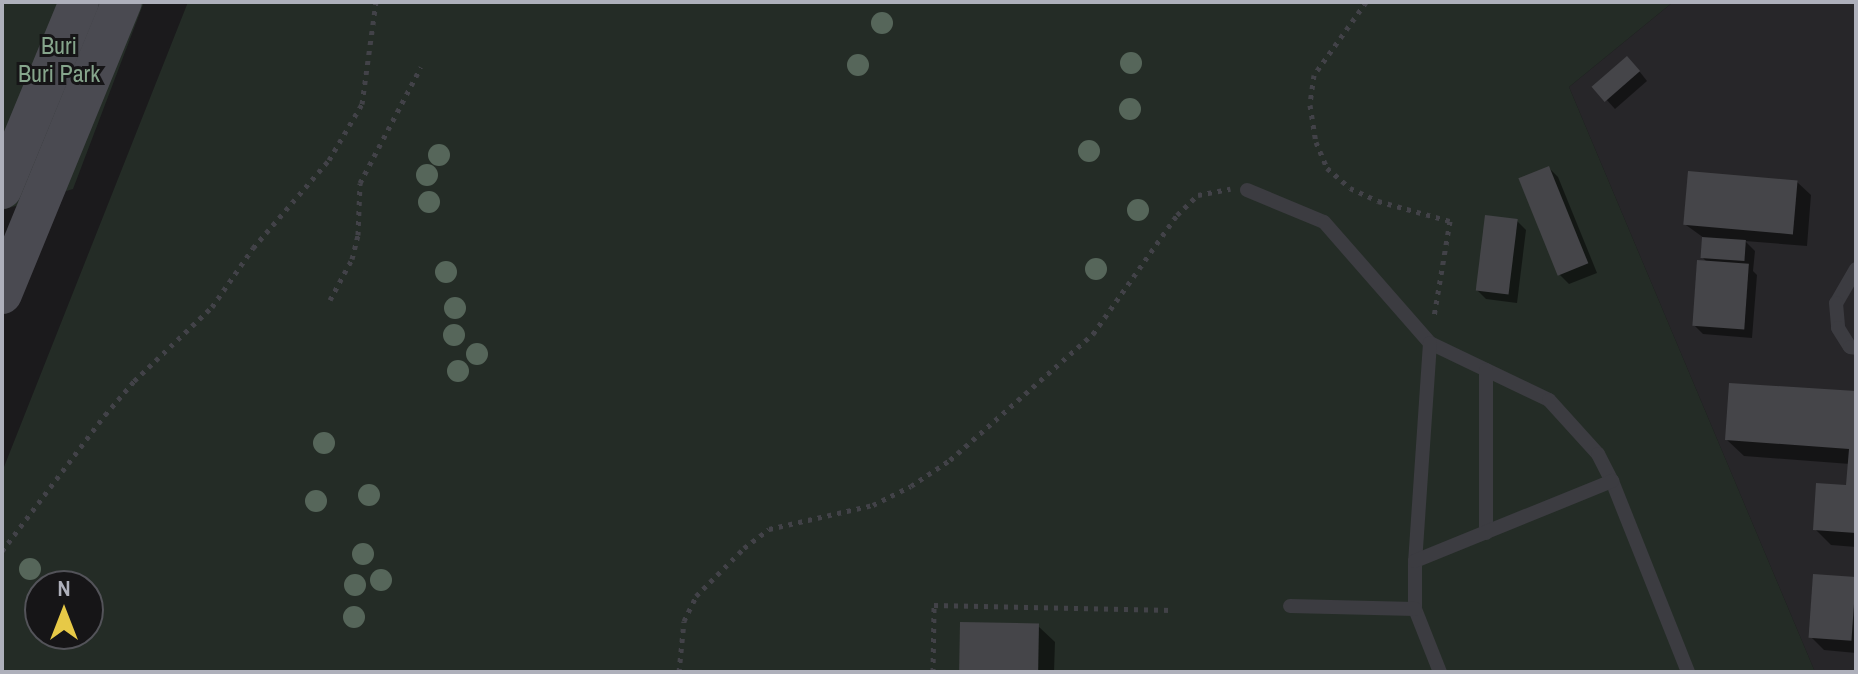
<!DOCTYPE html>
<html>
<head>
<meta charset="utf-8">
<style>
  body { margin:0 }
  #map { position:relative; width:1858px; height:674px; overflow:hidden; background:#1b1a1c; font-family:"Archivo Narrow",sans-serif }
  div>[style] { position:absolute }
  .built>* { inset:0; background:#272629 }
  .green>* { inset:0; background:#242c26 }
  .shadow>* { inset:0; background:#0007 }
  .building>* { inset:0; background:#454549; transform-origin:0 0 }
  .path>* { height:5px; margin-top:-2.5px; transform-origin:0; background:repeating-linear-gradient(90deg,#424248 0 4px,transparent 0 10px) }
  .service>* { height:14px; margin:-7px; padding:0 7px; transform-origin:7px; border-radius:7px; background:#3c3c41 }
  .secondary>* { height:40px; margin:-20px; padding:0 20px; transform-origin:20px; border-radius:20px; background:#4a4a51 }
  .trees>* { width:22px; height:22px; margin:-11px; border-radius:50%; background:#56665a }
  span { translate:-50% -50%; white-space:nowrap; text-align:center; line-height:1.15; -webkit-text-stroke:6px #161517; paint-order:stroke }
  .park-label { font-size:24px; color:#86a58c }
  .frame { position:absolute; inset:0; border:4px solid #aeb0bb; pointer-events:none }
  .north { position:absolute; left:24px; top:570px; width:80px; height:80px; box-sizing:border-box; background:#161517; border:2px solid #535359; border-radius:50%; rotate:0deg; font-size:22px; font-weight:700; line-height:32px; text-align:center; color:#aeb0bb }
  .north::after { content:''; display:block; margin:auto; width:28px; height:36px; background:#e7c947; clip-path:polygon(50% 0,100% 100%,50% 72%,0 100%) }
</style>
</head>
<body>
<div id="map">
  <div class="built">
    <i style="clip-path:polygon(1673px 2px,1856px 2px,1856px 672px,1815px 672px,1569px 87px)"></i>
  </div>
  <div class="green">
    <i style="clip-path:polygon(2px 2px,144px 2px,73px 189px,2px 210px)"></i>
    <i style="clip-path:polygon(evenodd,188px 2px,1673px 2px,1569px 87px,1815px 672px,2px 672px,2px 472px,188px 2px,40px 586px,88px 586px,88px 634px,40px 634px,40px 586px)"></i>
  </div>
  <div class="shadow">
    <i style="clip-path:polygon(1636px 67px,1647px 81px,1615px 109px,1594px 86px)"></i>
    <i style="clip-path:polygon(1549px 168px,1558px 177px,1597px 273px,1569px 284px,1560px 275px)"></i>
    <i style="clip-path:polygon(1797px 182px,1811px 195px,1807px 246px,1745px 241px,1755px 251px,1753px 271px,1757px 275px,1752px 338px,1703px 334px,1694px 325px,1707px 262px,1702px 257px,1704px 238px,1686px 225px)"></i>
    <i style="clip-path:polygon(1517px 221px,1526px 230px,1517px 303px,1486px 299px,1477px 290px)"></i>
    <i style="clip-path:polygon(1856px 393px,1856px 547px,1831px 545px,1815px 529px,1848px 487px,1850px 464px,1744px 456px,1727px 440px)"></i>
    <i style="clip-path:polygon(1856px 579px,1856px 653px,1824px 650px,1811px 637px)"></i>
    <i style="clip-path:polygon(1038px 626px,1055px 642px,1054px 672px,961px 672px)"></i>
  </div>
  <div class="building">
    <i style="left:1627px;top:56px;width:20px;height:47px;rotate:49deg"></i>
    <i style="left:1549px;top:166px;width:105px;height:33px;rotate:68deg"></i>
    <i style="left:1688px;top:171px;width:110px;height:54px;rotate:5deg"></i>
    <i style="left:1485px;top:215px;width:33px;height:76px;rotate:7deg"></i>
    <i style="left:1702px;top:237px;width:44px;height:21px;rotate:4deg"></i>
    <i style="left:1697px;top:260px;width:52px;height:66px;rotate:4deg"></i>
    <i style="clip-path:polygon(1729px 383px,1856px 391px,1856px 533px,1813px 530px,1816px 483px,1846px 485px,1849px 449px,1725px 440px)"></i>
    <i style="left:1813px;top:574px;width:43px;height:64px;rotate:4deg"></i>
    <i style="left:960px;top:622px;width:79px;height:50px;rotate:1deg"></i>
  </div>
  <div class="path">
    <i style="left:1366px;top:2px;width:90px;rotate:125.5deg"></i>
    <i style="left:1314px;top:75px;width:30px;rotate:98deg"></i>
    <i style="left:1310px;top:105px;width:37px;rotate:81deg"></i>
    <i style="left:1316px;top:142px;width:28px;rotate:67deg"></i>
    <i style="left:1327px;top:168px;width:30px;rotate:41deg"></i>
    <i style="left:1350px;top:188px;width:31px;rotate:25deg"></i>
    <i style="left:1378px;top:201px;width:75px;rotate:15.5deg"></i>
    <i style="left:1450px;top:221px;width:97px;rotate:99.5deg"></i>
    <i style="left:330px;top:300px;width:47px;rotate:-61.8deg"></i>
    <i style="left:352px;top:259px;width:25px;rotate:-76deg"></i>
    <i style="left:358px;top:235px;width:52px;rotate:-87.8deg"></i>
    <i style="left:360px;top:183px;width:131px;rotate:-62.3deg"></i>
    <i style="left:2px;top:551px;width:171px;rotate:-52.9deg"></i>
    <i style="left:105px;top:415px;width:45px;rotate:-49.5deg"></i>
    <i style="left:134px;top:381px;width:108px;rotate:-43.5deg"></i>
    <i style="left:212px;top:307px;width:72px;rotate:-55.2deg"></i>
    <i style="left:253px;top:248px;width:116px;rotate:-49.2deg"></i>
    <i style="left:329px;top:160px;width:65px;rotate:-59.5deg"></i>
    <i style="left:362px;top:104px;width:103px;rotate:-82.2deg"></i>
    <i style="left:679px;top:672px;width:51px;rotate:-84.4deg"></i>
    <i style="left:684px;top:621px;width:28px;rotate:-64deg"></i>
    <i style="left:696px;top:596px;width:68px;rotate:-45deg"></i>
    <i style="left:744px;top:548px;width:31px;rotate:-37deg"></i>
    <i style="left:769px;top:529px;width:107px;rotate:-13deg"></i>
    <i style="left:873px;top:505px;width:42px;rotate:-26.6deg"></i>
    <i style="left:911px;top:486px;width:47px;rotate:-33.7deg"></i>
    <i style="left:950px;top:460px;width:191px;rotate:-41.4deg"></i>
    <i style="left:1093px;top:334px;width:146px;rotate:-54.8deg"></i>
    <i style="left:1177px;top:215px;width:29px;rotate:-44deg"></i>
    <i style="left:1198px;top:195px;width:33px;rotate:-11deg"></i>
    <i style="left:933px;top:672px;width:67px;rotate:-89.1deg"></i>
    <i style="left:934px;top:605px;width:239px;rotate:1.2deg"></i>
  </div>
  <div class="service">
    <i style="left:1247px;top:190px;width:83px;rotate:22.6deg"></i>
    <i style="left:1324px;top:222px;width:161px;rotate:48.8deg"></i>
    <i style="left:1430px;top:343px;width:132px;rotate:25.6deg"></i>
    <i style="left:1549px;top:400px;width:73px;rotate:47.8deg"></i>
    <i style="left:1598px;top:454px;width:30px;rotate:63deg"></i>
    <i style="left:1612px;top:481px;width:206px;rotate:68.3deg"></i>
    <i style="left:1856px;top:269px;width:39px;rotate:120deg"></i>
    <i style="left:1836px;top:303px;width:25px;rotate:85deg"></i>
    <i style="left:1838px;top:328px;width:22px;rotate:58deg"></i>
    <i style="left:1850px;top:347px;width:6px;rotate:9deg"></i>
    <i style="left:1430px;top:343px;width:219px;rotate:93.9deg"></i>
    <i style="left:1415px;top:561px;width:48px;rotate:90deg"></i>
    <i style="left:1415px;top:609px;width:68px;rotate:68.4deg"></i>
    <i style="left:1486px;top:370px;width:163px;rotate:90deg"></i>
    <i style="left:1415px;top:561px;width:213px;rotate:-22.1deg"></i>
    <i style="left:1290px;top:606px;width:125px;rotate:1.4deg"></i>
  </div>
  <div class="secondary">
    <i style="left:2px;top:189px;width:202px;rotate:-67.6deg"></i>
    <i style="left:2px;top:294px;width:316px;rotate:-67.7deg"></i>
  </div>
  <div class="trees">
    <i style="left:882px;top:23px"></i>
    <i style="left:1131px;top:63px"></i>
    <i style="left:858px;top:65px"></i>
    <i style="left:1130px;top:109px"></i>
    <i style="left:1089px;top:151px"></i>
    <i style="left:439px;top:155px"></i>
    <i style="left:427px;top:175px"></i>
    <i style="left:429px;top:202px"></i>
    <i style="left:1138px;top:210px"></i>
    <i style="left:1096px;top:269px"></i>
    <i style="left:446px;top:272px"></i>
    <i style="left:455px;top:308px"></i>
    <i style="left:454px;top:335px"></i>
    <i style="left:477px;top:354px"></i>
    <i style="left:458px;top:371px"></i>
    <i style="left:324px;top:443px"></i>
    <i style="left:369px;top:495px"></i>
    <i style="left:316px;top:501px"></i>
    <i style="left:363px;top:554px"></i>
    <i style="left:30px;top:569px"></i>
    <i style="left:381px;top:580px"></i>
    <i style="left:355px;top:585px"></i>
    <i style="left:354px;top:617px"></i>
  </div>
  <div class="park-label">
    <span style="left:59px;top:60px">Buri<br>Buri Park</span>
  </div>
  <div class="frame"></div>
  <div class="north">N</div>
</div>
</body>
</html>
